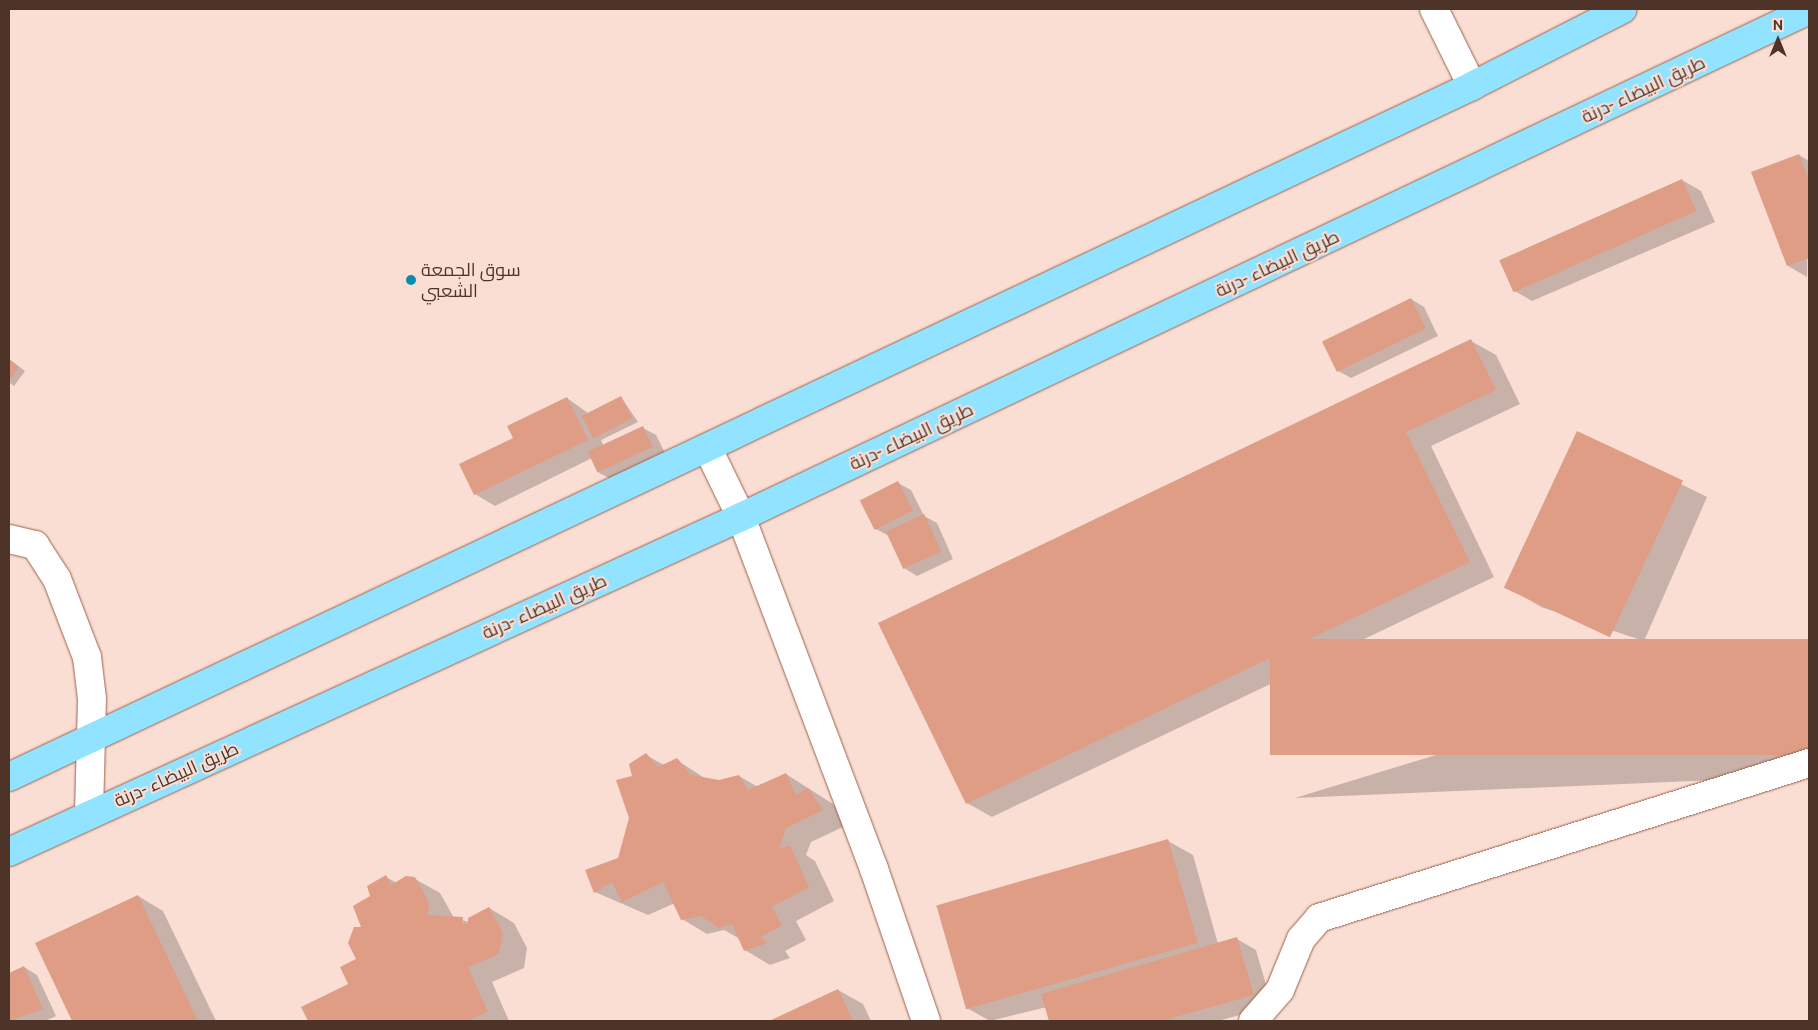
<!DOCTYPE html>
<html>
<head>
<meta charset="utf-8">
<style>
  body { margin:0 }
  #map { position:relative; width:1818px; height:1030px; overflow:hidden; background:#faded4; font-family:Ubuntu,Cairo,sans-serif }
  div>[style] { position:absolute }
  .shadow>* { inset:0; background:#0003 }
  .building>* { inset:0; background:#de9d84; transform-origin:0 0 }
  .roads { filter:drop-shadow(0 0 1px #9d614a) drop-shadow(0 0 1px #9d614a) }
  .minor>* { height:28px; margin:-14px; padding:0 14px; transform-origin:14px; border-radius:14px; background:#fff }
  .highway>* { height:28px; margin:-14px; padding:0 14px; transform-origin:14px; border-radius:14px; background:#91e3ff }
  .dots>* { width:14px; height:14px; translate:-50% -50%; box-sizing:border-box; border:2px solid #faded4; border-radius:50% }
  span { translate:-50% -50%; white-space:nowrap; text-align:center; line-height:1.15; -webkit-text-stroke:4px #faded4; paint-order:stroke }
  .street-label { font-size:18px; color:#4e3329 }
  .poi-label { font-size:18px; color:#4e3329 }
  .left { translate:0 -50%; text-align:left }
  .frame { position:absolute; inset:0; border:10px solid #4e3329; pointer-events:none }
  .north { position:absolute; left:1753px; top:15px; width:50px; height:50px; -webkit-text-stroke:4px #faded4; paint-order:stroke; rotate:0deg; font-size:14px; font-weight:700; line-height:20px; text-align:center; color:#4e3329 }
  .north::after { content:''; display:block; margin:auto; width:18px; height:22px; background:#4e3329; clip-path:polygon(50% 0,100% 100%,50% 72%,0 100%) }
</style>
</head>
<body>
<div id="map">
  <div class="shadow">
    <i style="clip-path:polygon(1799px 155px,1809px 161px,1807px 277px,1788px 266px)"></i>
    <i style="clip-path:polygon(1682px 180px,1701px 191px,1715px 222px,1532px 301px,1513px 290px)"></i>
    <i style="clip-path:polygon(1411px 299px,1424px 307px,1438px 336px,1351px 378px,1338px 371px)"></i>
    <i style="clip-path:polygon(1471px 341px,1496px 355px,1520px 404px,1431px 446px,1494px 577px,992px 817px,967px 803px)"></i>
    <i style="clip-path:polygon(9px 359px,25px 371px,14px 386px,9px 382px)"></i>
    <i style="clip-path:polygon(621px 397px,638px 422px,601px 440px,604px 447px,643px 428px,656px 435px,666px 455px,613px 480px,599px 473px,592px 458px,495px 506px,475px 494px,514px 439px,567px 398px,588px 413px)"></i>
    <i style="clip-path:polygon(1578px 433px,1707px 497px,1644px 641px,1541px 607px,1516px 592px)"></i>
    <i style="clip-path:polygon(898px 483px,911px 490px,924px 516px,937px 523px,953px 559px,917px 576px,904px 568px,889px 536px,876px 529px)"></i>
    <i style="clip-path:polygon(1809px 641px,1809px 776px,1295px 798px)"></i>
    <i style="clip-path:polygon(646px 755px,664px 765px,677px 760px,706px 779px,719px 782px,739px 776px,758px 787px,786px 774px,833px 804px,847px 825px,811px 842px,806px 855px,815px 861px,834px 901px,796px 921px,806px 940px,785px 951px,790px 958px,770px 965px,745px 950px,740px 939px,724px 930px,707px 934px,682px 919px,675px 903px,648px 915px,595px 892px,619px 859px,631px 818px,633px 776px)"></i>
    <i style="clip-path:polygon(1168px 841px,1193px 855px,1218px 944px,1237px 939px,1256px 950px,1272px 1006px,1218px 1021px,1051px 1021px,1047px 1007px,990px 1021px,967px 1008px)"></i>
    <i style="clip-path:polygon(386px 877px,397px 883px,415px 879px,440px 893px,454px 918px,469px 922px,489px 908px,514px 923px,527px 948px,524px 968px,492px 982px,509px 1021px,309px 1021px,303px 1007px,350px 985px,371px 897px)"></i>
    <i style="clip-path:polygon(138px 896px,163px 911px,216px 1021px,73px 1021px,37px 944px)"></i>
    <i style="clip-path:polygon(24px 967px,37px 975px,56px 1016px,45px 1021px,9px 1021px,9px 974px)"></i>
    <i style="clip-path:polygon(838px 990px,863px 1004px,871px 1021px,772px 1021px)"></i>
  </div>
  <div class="building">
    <i style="clip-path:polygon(1799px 154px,1809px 180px,1809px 258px,1787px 266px,1751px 172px)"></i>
    <i style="left:1682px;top:179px;width:35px;height:200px;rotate:66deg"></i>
    <i style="left:1411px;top:298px;width:34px;height:99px;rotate:64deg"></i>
    <i style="clip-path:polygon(1471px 339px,1496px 390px,1406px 432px,1470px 562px,966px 804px,878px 623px)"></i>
    <i style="clip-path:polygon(9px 359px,19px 367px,9px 381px)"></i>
    <i style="left:621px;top:396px;width:25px;height:44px;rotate:63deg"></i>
    <i style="clip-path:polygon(567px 397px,588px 440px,474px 495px,459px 464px,513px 438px,507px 426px)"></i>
    <i style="left:643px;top:426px;width:23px;height:61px;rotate:65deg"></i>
    <i style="left:1577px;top:431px;width:117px;height:173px;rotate:25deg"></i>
    <i style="left:898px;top:481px;width:33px;height:43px;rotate:63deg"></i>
    <i style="left:924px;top:514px;width:41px;height:42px;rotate:65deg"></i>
    <i style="left:1809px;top:639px;width:116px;height:539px;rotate:90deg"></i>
    <i style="clip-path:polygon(646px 753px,658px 767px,677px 758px,691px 775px,719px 780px,739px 775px,748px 790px,786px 773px,796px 795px,808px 788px,823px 810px,786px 828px,779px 849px,790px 845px,809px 887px,772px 907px,782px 925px,761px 937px,767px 943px,744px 951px,732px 924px,719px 928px,701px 916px,681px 920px,663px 882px,622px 902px,612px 882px,594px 893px,585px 870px,618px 858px,629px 818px,616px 780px,632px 776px,629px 764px)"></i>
    <i style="left:1168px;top:839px;width:108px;height:241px;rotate:74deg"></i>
    <i style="clip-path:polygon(386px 875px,391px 885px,406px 876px,415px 877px,429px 903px,428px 915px,463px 917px,462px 924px,468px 924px,468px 918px,489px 907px,503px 933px,499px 954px,468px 967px,488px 1012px,466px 1021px,308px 1021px,301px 1007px,348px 984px,340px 967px,356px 959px,348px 943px,354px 927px,361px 927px,353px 906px,370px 896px,367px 886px)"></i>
    <i style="clip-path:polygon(138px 895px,198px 1021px,72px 1021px,35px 943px)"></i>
    <i style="clip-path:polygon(1237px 937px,1254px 995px,1161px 1021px,1049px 1021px,1041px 994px)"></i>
    <i style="clip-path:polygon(24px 966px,43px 1009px,9px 1021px,9px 973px)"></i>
    <i style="clip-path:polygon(838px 989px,853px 1021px,769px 1021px)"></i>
  </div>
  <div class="roads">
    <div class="minor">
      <i style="left:1434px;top:9px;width:86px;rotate:63.7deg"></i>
      <i style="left:708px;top:449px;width:76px;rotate:64.1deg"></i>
      <i style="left:741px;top:517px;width:376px;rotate:69.3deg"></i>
      <i style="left:874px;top:869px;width:161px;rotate:71.1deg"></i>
      <i style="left:9px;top:539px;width:27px;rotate:13deg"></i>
      <i style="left:35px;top:545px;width:40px;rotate:57.1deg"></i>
      <i style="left:57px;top:579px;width:84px;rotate:69deg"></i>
      <i style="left:87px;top:657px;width:42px;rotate:83.2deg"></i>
      <i style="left:92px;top:699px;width:115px;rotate:91.5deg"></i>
      <i style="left:1253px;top:1021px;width:41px;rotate:-48.9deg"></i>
      <i style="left:1280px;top:990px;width:55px;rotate:-67.6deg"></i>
      <i style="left:1301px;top:939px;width:28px;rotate:-49deg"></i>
      <i style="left:1319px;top:918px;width:514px;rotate:-17.55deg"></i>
    </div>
    <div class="highway">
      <i style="left:9px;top:777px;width:1618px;rotate:-25.28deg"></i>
      <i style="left:1472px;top:86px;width:169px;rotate:-27deg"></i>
      <i style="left:9px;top:852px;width:805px;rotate:-24.59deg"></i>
      <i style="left:741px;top:517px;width:1182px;rotate:-25.39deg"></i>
    </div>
  </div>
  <div class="dots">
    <i style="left:411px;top:280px;background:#078dac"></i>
  </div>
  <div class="street-label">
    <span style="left:1643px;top:89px;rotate:-25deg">طريق البيضاء -درنة</span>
    <span style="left:1277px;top:263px;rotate:-25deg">طريق البيضاء -درنة</span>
    <span style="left:911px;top:436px;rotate:-25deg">طريق البيضاء -درنة</span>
    <span style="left:544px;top:606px;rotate:-24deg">طريق البيضاء -درنة</span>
    <span style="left:176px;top:774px;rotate:-24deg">طريق البيضاء -درنة</span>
  </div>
  <div class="poi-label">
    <span class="left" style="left:421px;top:280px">سوق الجمعة<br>الشعبي</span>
  </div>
  <div class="frame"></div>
  <div class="north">N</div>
</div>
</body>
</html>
